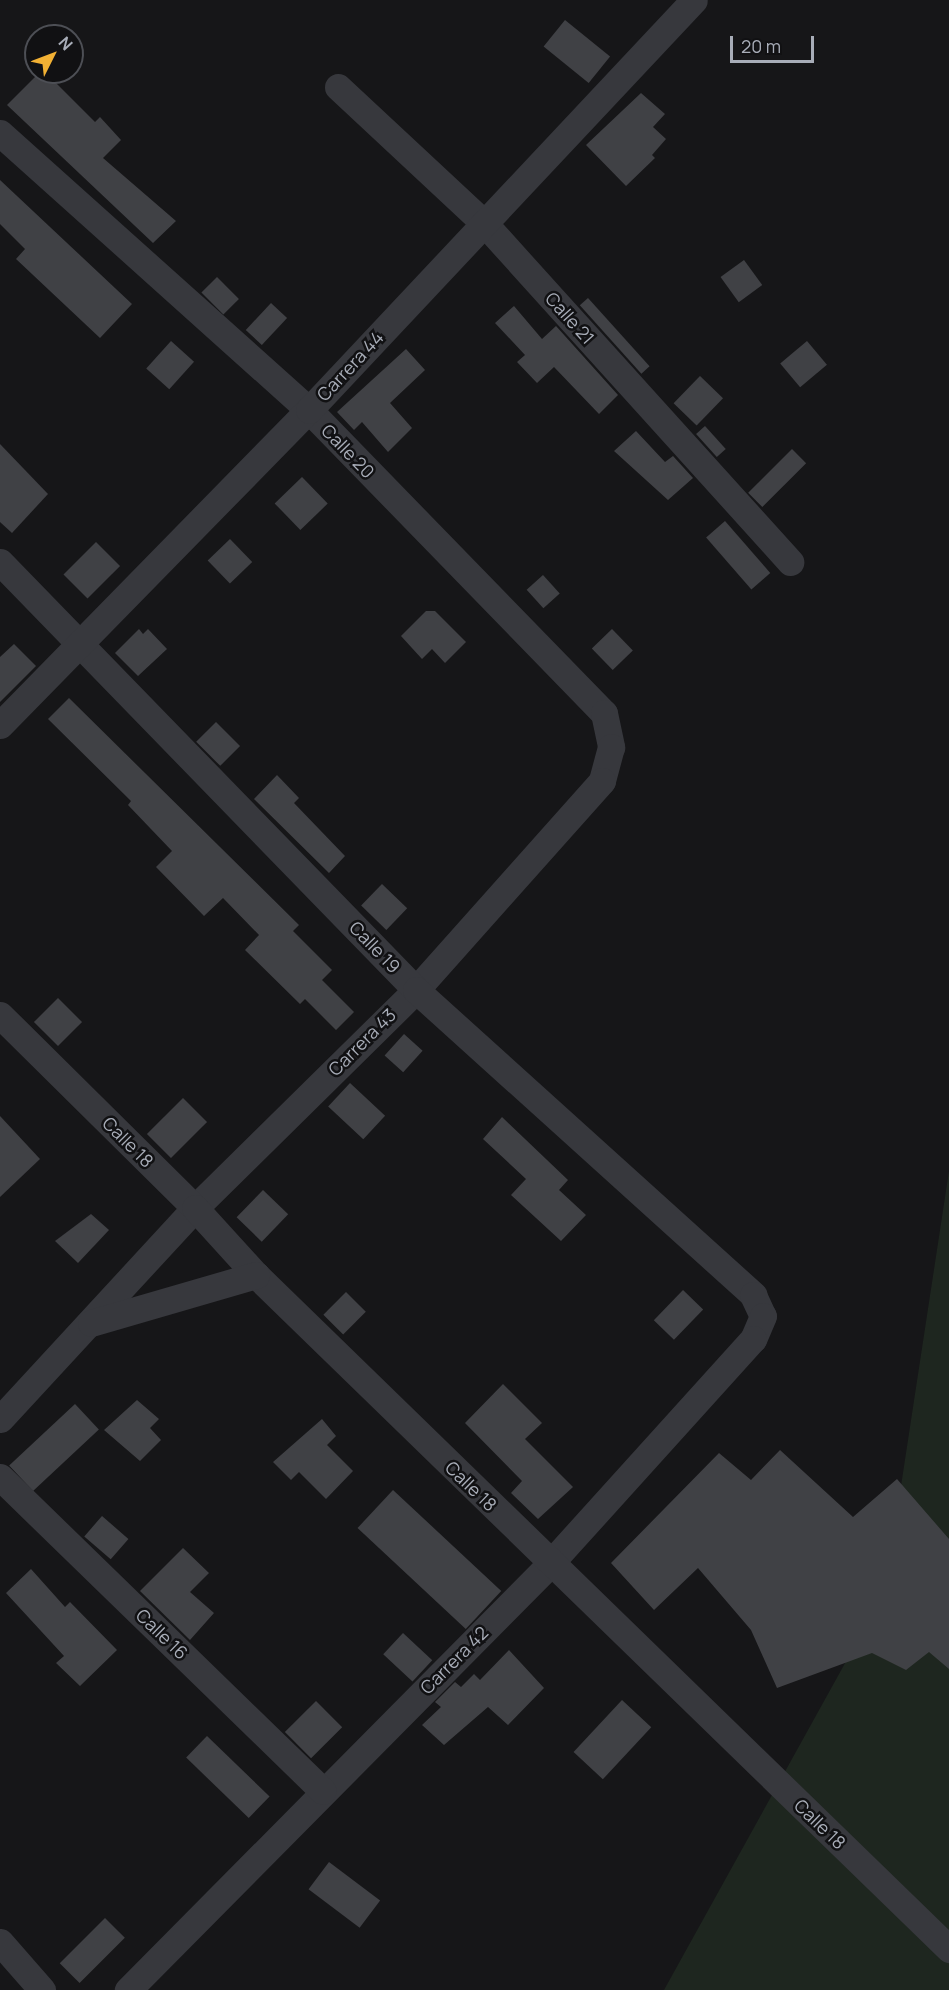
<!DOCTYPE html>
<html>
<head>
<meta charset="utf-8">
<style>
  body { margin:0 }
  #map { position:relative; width:949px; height:1990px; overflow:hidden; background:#161618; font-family:Manrope,sans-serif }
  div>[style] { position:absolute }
  .green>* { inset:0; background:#1e261f }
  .building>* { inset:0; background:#404145; transform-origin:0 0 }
  .minor>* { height:27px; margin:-13.5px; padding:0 13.5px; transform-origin:13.5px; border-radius:13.5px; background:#37383d }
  span { translate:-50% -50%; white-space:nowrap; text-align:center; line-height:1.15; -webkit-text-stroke:5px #111113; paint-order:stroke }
  .street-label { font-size:18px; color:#a8adb8 }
  .north { position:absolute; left:24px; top:24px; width:60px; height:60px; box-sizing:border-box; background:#111113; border:2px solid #4d4f55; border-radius:50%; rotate:48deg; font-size:16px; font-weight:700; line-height:24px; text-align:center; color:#a8adb8 }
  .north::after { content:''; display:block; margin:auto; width:21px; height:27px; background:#f2b134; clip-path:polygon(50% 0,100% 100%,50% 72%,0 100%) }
  .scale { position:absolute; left:730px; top:36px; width:84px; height:27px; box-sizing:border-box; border:3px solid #a8adb8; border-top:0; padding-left:8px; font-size:18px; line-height:21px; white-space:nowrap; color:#a8adb8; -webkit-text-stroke:4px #111113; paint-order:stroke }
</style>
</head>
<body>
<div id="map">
  <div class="green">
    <i style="clip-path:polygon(949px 1171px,949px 1990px,664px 1990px,885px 1591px)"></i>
  </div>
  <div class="building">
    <i style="left:565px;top:20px;width:58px;height:34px;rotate:39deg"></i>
    <i style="clip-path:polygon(40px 72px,45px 72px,95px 122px,100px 117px,121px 140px,103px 158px,176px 221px,153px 243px,7px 105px)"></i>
    <i style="clip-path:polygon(641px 93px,665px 114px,653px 127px,666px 139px,652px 155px,655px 158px,626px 186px,586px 145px)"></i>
    <i style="clip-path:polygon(0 180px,132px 304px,100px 338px,16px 259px,25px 249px,0 224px)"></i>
    <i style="left:744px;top:260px;width:31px;height:29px;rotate:54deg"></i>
    <i style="left:217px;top:277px;width:31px;height:22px;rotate:45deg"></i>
    <i style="left:588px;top:298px;width:92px;height:11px;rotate:48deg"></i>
    <i style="left:271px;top:303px;width:22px;height:37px;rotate:43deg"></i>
    <i style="clip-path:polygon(514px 306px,542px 339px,556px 326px,618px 395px,599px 414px,554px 367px,537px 383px,517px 362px,525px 355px,495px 323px)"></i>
    <i style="left:171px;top:341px;width:31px;height:37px;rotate:42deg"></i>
    <i style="left:807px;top:341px;width:31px;height:35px;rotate:50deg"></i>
    <i style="clip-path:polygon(406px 349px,425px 370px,390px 403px,412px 428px,388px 452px,362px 422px,354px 430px,337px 412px)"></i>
    <i style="left:700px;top:376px;width:32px;height:38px;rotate:44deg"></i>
    <i style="left:705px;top:426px;width:31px;height:12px;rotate:48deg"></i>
    <i style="clip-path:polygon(636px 431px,665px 462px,673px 456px,693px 478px,668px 500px,614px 451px)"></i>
    <i style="clip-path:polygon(0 444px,48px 494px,12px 533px,0 522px)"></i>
    <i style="left:792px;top:449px;width:20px;height:62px;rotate:45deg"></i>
    <i style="left:302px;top:477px;width:37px;height:38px;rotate:46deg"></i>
    <i style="left:725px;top:521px;width:69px;height:25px;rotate:49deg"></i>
    <i style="left:230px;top:539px;width:32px;height:31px;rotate:46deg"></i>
    <i style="left:96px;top:542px;width:34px;height:46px;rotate:45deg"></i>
    <i style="left:543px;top:575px;width:25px;height:22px;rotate:48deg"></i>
    <i style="clip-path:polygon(426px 611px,435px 611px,466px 642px,445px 663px,432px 649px,422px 659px,401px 636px)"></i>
    <i style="clip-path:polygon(139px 629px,143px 634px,148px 629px,167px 649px,138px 676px,115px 653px)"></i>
    <i style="left:612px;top:629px;width:30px;height:28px;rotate:46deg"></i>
    <i style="clip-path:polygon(14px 644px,36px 666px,0 702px,0 657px)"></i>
    <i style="clip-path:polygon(69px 698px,299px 925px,293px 931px,332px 970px,322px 980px,354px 1012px,336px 1030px,305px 999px,300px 1004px,245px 950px,259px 935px,223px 898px,204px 916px,156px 867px,172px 851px,128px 805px,131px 801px,48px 719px)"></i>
    <i style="left:216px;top:722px;width:34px;height:28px;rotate:45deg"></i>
    <i style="clip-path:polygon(277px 775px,299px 798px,294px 803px,345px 856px,329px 873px,254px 799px)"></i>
    <i style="left:382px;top:884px;width:35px;height:30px;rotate:44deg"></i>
    <i style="left:58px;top:998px;width:34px;height:34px;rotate:45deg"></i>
    <i style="left:404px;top:1034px;width:25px;height:29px;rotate:42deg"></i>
    <i style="left:350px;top:1083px;width:48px;height:32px;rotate:43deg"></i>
    <i style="left:183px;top:1098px;width:34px;height:51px;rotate:45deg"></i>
    <i style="clip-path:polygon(0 1116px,40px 1159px,0 1197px)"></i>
    <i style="clip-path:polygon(502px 1117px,568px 1180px,559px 1190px,586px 1215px,561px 1241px,511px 1195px,526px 1179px,483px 1139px)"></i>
    <i style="left:263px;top:1190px;width:35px;height:38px;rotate:44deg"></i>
    <i style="clip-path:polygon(91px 1214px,109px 1230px,78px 1263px,55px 1241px)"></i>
    <i style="left:683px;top:1290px;width:28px;height:42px;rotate:44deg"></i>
    <i style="left:346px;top:1292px;width:28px;height:32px;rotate:45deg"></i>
    <i style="clip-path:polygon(503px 1384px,542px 1423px,525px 1439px,573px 1487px,538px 1519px,511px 1493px,522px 1481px,465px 1423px)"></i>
    <i style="clip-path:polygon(137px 1400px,159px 1419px,150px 1428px,161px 1440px,140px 1461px,104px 1430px)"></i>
    <i style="left:75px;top:1404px;width:35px;height:90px;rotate:47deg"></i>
    <i style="clip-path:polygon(322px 1419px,336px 1436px,327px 1445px,353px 1471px,326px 1499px,299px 1472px,291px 1480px,273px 1462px)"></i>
    <i style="clip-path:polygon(780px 1450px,853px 1517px,897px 1479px,949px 1539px,949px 1669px,929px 1652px,906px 1670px,872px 1653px,777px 1688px,751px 1630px,698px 1568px,654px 1610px,611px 1563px,719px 1453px,751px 1480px)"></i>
    <i style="left:393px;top:1490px;width:148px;height:52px;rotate:43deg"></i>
    <i style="left:102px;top:1516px;width:35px;height:27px;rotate:41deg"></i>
    <i style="clip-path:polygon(183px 1548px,209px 1573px,190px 1592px,214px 1613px,190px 1640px,140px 1591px)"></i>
    <i style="clip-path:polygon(31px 1569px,65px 1607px,70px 1602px,117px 1650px,80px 1686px,56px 1663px,64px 1656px,6px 1593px)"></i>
    <i style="left:403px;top:1633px;width:40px;height:29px;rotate:43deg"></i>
    <i style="clip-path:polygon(509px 1650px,544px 1688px,508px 1725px,488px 1707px,444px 1745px,422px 1725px,441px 1707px,435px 1702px,455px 1682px,461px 1687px,474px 1674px,480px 1680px)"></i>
    <i style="left:622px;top:1700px;width:40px;height:71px;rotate:43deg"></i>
    <i style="left:316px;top:1701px;width:37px;height:44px;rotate:45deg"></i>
    <i style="left:207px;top:1736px;width:87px;height:30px;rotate:44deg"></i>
    <i style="left:329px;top:1862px;width:64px;height:34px;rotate:37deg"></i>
    <i style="left:105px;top:1918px;width:28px;height:64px;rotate:45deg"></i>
  </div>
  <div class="minor">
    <i style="left:338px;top:87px;width:200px;rotate:43deg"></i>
    <i style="left:484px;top:223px;width:457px;rotate:47.9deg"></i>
    <i style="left:0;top:133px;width:415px;rotate:41.9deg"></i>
    <i style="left:309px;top:410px;width:423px;rotate:45.8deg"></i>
    <i style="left:604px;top:713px;width:35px;rotate:78deg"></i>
    <i style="left:611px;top:747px;width:35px;rotate:105deg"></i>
    <i style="left:602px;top:781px;width:280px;rotate:131.7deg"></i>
    <i style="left:416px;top:990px;width:310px;rotate:135.4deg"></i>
    <i style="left:195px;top:1208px;width:287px;rotate:132.7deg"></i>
    <i style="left:0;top:562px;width:597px;rotate:45.81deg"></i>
    <i style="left:416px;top:990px;width:455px;rotate:42.1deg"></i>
    <i style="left:753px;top:1295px;width:23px;rotate:65deg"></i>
    <i style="left:763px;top:1316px;width:25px;rotate:113deg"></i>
    <i style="left:753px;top:1339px;width:303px;rotate:132.1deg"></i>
    <i style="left:550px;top:1564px;width:600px;rotate:134.73deg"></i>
    <i style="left:0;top:725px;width:441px;rotate:-45.6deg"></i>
    <i style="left:309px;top:410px;width:562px;rotate:-46.8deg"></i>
    <i style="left:0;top:1015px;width:274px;rotate:44.7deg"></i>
    <i style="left:195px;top:1208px;width:91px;rotate:47.7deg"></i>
    <i style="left:256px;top:1275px;width:967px;rotate:44.2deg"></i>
    <i style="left:91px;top:1323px;width:172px;rotate:-16.2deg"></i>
    <i style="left:0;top:1477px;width:450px;rotate:44.2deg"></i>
    <i style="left:0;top:1942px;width:64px;rotate:48.8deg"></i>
  </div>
  <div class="street-label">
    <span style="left:570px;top:318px;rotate:48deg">Calle 21</span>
    <span style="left:350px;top:366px;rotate:-47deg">Carrera 44</span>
    <span style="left:348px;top:451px;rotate:46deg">Calle 20</span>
    <span style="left:375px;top:947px;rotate:46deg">Calle 19</span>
    <span style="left:362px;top:1042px;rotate:-45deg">Carrera 43</span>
    <span style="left:128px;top:1142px;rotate:45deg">Calle 18</span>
    <span style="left:471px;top:1486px;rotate:44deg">Calle 18</span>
    <span style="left:162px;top:1634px;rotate:44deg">Calle 16</span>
    <span style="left:454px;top:1660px;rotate:-45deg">Carrera 42</span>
    <span style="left:820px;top:1824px;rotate:44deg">Calle 18</span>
  </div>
  <div class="north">N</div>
  <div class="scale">20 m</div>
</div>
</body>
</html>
